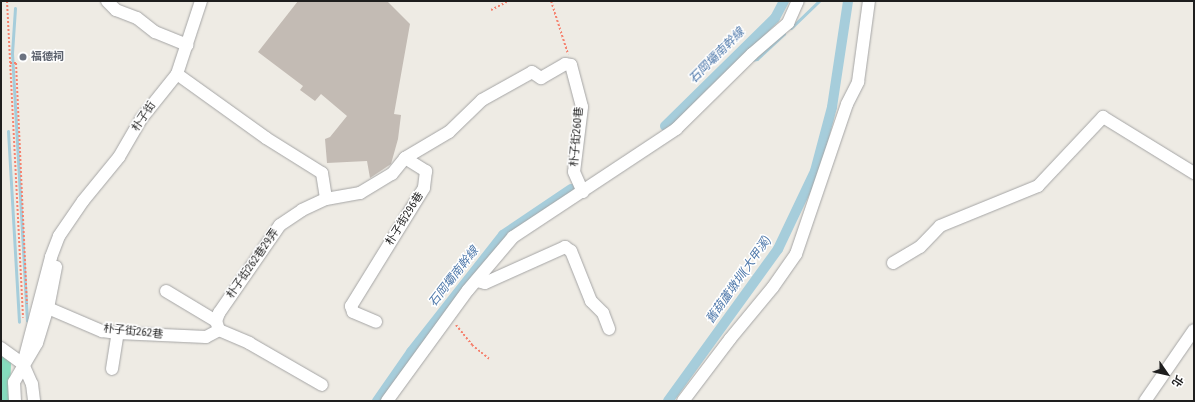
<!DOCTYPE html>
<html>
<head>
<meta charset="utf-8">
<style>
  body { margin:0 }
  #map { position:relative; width:1195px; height:402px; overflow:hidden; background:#eeebe4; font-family:"Roboto Condensed","Noto Sans TC",sans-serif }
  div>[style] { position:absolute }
  .pitch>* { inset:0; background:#85dbbd }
  .stream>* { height:3px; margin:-1.5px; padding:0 1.5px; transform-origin:1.5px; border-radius:1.5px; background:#a6cddb }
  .canal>* { height:10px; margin:-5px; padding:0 5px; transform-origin:5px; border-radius:5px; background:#a6cddb }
  .building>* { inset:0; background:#c3bbb4 }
  .path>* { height:2px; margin-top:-1px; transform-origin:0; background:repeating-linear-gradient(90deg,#f5826f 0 2px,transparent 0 4px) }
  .roads { filter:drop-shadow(0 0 1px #a5a5a5) drop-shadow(0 0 1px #a5a5a5) }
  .minor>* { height:12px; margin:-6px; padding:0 6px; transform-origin:6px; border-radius:6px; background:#fff }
  .dots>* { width:11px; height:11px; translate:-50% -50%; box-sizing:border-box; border:2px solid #fff; border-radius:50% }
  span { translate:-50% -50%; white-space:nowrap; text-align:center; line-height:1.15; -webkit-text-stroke:3px #fff; paint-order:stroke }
  .worship-label { font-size:11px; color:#5b616d; font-weight:700 }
  .left { translate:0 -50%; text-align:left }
  .street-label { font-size:11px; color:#1e1e1e }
  .water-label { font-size:12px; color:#4e78aa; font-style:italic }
  .frame { position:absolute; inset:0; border:2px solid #1e1e1e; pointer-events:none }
  .north { position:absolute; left:1147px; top:354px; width:40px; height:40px; -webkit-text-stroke:3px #fff; paint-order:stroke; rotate:124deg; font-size:11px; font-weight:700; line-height:16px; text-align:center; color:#1e1e1e }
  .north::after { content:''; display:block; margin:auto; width:14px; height:18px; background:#1e1e1e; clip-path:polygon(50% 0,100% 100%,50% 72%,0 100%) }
</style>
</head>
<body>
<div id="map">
  <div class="pitch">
    <i style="clip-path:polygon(1px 352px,11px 359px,10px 401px,1px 401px)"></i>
  </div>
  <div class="stream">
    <i style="left:15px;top:8px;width:45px;rotate:93.8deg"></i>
    <i style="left:12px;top:53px;width:268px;rotate:86.8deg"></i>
    <i style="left:791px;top:28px;width:39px;rotate:-44deg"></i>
    <i style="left:751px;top:60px;width:6px;rotate:-9deg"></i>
    <i style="left:757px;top:59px;width:37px;rotate:-43deg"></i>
    <i style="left:8px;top:131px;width:191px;rotate:86.7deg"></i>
  </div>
  <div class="canal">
    <i style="left:665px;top:126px;width:154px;rotate:-44.5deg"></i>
    <i style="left:775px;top:18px;width:19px;rotate:-62deg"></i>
    <i style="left:377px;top:401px;width:60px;rotate:-55.2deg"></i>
    <i style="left:411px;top:352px;width:149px;rotate:-51.8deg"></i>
    <i style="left:503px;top:235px;width:82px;rotate:-34.1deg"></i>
    <i style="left:668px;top:401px;width:188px;rotate:-54.1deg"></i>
    <i style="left:778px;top:249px;width:86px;rotate:-64.6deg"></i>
    <i style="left:815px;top:171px;width:66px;rotate:-75.1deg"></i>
    <i style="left:832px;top:107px;width:107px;rotate:-81.4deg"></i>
  </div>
  <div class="building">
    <i style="clip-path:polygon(298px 1px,387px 1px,410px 24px,394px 114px,401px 115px,398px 139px,391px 164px,370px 178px,367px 161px,327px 163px,325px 139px,330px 137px,347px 116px,321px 94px,315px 101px,300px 90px,303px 86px,258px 52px)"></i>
  </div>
  <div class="path">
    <i style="left:7px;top:1px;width:317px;rotate:87.1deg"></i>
    <i style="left:551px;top:1px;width:56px;rotate:72.2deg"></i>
    <i style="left:491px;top:10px;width:20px;rotate:-27deg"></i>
    <i style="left:10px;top:63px;width:6px"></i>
    <i style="left:16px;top:63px;width:241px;rotate:87.4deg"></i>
    <i style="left:456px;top:325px;width:26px;rotate:51deg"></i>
    <i style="left:472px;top:345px;width:22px;rotate:39deg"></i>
  </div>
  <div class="roads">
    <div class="minor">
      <i style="left:107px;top:1px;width:13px;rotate:45deg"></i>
      <i style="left:116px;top:10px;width:22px;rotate:21deg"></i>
      <i style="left:137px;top:18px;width:23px;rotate:38deg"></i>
      <i style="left:155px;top:32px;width:35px;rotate:22deg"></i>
      <i style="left:177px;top:74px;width:110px;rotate:35.7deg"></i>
      <i style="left:266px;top:138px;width:66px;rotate:32deg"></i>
      <i style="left:322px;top:173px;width:26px;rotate:81deg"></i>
      <i style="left:326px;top:199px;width:35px;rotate:-10deg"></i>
      <i style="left:360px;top:193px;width:37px;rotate:-31deg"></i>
      <i style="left:392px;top:174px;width:21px;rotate:-51deg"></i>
      <i style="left:405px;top:158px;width:25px;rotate:32deg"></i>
      <i style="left:426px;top:171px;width:17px;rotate:97deg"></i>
      <i style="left:424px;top:188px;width:139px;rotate:121.7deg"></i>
      <i style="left:351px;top:306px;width:6px;rotate:72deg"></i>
      <i style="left:353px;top:312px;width:25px;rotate:23deg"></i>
      <i style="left:405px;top:158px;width:51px;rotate:-30.6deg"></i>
      <i style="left:449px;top:132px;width:46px;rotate:-44.1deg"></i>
      <i style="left:482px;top:100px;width:57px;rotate:-29.2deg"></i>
      <i style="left:532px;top:72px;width:11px;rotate:34deg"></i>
      <i style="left:541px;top:78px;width:28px;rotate:-30deg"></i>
      <i style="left:565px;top:64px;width:6px;rotate:9deg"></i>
      <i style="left:571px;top:65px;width:43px;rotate:75.3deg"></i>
      <i style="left:582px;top:107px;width:65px;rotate:97deg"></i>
      <i style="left:574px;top:172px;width:22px;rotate:66deg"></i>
      <i style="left:893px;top:263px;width:31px;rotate:-31deg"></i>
      <i style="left:920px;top:247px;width:29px;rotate:-46deg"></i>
      <i style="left:940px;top:226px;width:106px;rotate:-22.2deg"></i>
      <i style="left:1038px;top:186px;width:95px;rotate:-46.7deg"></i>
      <i style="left:1103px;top:117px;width:107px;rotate:31.6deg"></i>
      <i style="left:477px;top:281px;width:8px;rotate:14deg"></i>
      <i style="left:485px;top:283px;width:88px;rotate:-24.2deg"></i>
      <i style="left:565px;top:247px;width:7px;rotate:34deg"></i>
      <i style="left:571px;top:251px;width:54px;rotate:68.2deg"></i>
      <i style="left:591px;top:301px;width:17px;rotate:45deg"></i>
      <i style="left:603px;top:313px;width:17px;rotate:69deg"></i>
      <i style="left:166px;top:291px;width:58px;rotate:31deg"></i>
      <i style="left:48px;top:308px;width:59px;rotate:23.1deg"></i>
      <i style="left:102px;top:331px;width:16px;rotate:7deg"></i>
      <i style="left:118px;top:333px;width:88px;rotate:2.6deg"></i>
      <i style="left:206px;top:337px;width:15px;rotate:-28deg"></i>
      <i style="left:219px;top:330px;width:9px;rotate:-108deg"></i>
      <i style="left:216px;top:321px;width:9px;rotate:-69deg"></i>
      <i style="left:219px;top:313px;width:107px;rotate:-55.3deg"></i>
      <i style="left:280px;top:225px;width:27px;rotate:-34deg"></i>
      <i style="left:302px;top:210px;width:26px;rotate:-25deg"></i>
      <i style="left:219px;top:330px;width:33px;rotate:23deg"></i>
      <i style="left:249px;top:343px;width:84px;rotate:29.9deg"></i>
      <i style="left:1px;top:348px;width:27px;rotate:36deg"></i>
      <i style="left:23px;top:364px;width:22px;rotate:66deg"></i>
      <i style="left:32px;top:384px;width:17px;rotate:83deg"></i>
      <i style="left:23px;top:364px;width:111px;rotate:-75.3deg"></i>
      <i style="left:51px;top:257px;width:22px;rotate:-69deg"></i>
      <i style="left:59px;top:236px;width:42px;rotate:-55.6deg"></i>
      <i style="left:83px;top:201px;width:57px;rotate:-50.7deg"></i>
      <i style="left:119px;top:157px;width:44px;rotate:-59.9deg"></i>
      <i style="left:141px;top:119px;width:58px;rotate:-51.3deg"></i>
      <i style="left:177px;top:74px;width:77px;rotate:-71.8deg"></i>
      <i style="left:112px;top:369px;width:36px;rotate:-81deg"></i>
      <i style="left:15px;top:401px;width:19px;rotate:-93deg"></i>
      <i style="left:14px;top:382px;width:45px;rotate:-59.5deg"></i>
      <i style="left:37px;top:343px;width:37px;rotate:-73deg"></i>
      <i style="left:48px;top:308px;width:42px;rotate:-79deg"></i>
      <i style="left:387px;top:401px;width:137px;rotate:-53.9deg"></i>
      <i style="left:468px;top:290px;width:70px;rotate:-49.7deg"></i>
      <i style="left:513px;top:237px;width:196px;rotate:-33.5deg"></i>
      <i style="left:676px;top:129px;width:107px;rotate:-44.6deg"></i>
      <i style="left:752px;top:54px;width:48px;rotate:-40.7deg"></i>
      <i style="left:788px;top:23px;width:24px;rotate:-66deg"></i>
      <i style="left:683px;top:401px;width:78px;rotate:-52.8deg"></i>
      <i style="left:730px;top:339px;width:67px;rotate:-50.4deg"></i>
      <i style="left:773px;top:287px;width:40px;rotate:-55.1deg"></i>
      <i style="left:796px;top:254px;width:158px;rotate:-71.2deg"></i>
      <i style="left:847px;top:104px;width:25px;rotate:-63deg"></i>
      <i style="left:858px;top:82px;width:82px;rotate:-82.3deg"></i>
      <i style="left:1145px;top:401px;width:86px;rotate:-55.4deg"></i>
    </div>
  </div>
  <div class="dots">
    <i style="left:23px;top:57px;background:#6b7280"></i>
  </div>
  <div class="worship-label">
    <span class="left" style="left:31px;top:57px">福德祠</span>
  </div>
  <div class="street-label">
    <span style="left:144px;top:117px;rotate:-56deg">朴子街</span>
    <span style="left:577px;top:137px;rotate:-85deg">朴子街260巷</span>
    <span style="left:405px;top:219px;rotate:-58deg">朴子街296巷</span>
    <span style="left:253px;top:264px;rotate:-55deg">朴子街262巷29弄</span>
    <span style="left:133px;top:332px;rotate:6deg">朴子街262巷</span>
  </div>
  <div class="water-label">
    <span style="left:717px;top:56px;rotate:-45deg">石岡壩南幹線</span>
    <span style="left:454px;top:277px;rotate:-52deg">石岡壩南幹線</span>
    <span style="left:739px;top:280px;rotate:-55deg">舊葫蘆墩圳(大甲溪)</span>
  </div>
  <div class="frame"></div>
  <div class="north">北</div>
</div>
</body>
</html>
